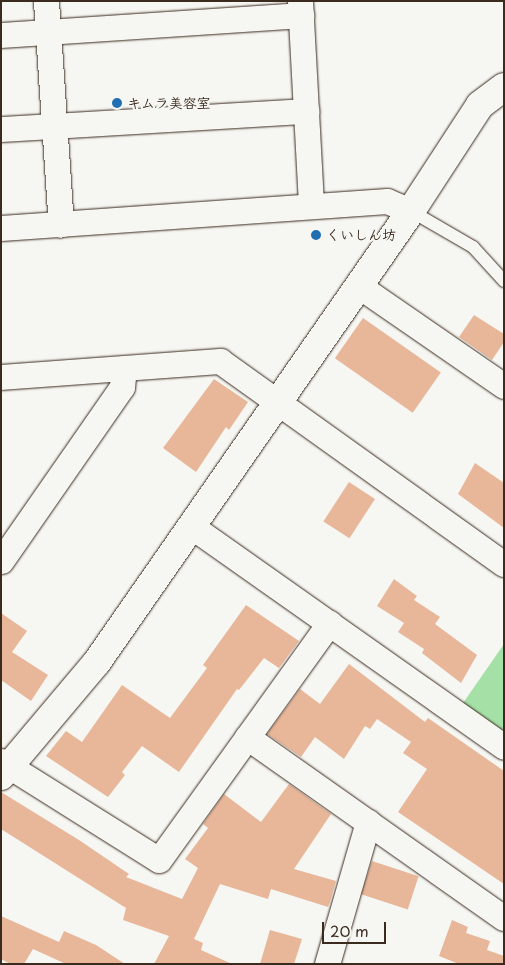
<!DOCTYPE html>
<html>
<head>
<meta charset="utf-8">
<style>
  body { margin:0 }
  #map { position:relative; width:505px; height:965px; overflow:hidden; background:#f6f6f2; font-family:"Playpen Sans","Klee One",sans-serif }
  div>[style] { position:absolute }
  .green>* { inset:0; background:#a5e0a6 }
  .building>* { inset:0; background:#e8b79a; transform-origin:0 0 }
  .roads { filter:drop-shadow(0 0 1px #3b2a1e) drop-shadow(0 0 1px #3b2a1e) }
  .lane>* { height:12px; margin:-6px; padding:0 6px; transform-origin:6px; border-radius:6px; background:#f6f6f2 }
  .street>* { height:25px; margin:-12.5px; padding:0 12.5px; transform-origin:12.5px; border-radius:12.5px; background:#f6f6f2 }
  .secondary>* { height:28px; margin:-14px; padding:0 14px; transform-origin:14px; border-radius:14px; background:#f6f6f2 }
  .dots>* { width:14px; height:14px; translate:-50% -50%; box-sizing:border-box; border:2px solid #f6f6f2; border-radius:50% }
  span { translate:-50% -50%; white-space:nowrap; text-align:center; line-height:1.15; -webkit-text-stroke:4.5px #f6f6f2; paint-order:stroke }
  .poi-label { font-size:14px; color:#3b2a1e; font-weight:700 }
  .left { translate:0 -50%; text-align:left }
  .frame { position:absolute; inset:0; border:2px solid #3b2a1e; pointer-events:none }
  .scale { position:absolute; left:322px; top:922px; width:64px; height:22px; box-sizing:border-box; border:2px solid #3b2a1e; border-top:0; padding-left:6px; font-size:15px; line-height:18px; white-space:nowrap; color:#3b2a1e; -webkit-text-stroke:4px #f6f6f2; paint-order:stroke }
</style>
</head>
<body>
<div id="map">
  <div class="green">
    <i style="clip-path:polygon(504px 644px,504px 735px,461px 706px)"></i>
  </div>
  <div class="building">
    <i style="clip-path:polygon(474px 315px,504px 334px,504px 342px,492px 360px,459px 337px)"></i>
    <i style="left:363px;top:318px;width:95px;height:49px;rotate:35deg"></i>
    <i style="clip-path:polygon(214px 379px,248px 402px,229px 430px,226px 427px,196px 472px,163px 448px)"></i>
    <i style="clip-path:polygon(475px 463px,504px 483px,504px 528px,458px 494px)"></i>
    <i style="left:349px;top:482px;width:31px;height:47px;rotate:33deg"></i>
    <i style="clip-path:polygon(394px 579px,417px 596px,414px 600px,440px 617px,435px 624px,477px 655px,461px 683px,422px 653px,424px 649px,398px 632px,404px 623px,377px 606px)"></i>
    <i style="clip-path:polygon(246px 605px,299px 641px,279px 668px,264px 658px,239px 690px,237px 689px,179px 772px,142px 746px,122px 772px,125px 775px,108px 797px,46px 756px,66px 731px,82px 742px,122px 685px,170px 718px,207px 668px,203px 665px)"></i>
    <i style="clip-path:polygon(1px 613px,27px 631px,12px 652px,48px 675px,31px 701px,1px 680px)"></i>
    <i style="clip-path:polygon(349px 664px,425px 722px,428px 718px,504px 771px,504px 884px,398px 812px,427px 769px,403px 753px,411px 742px,377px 719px,370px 729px,365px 726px,344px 759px,315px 737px,301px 757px,267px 734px,300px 689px,320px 704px)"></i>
    <i style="clip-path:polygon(289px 784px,331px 814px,294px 869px,336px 881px,330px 902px,328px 907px,271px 889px,268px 899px,220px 884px,194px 939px,203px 943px,201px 950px,232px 964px,154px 964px,169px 936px,123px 920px,126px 908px,1px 829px,1px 792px,79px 840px,129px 874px,126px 877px,182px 899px,198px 868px,185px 859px,208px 828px,203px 824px,224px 794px,261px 822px)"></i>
    <i style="left:372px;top:861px;width:49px;height:35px;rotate:18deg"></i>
    <i style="clip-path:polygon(1px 916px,59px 942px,64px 931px,96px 945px,125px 964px,66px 964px,33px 949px,24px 964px,10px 964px,1px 959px)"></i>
    <i style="clip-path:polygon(452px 920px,468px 927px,466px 933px,490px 941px,487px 950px,504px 956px,504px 964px,459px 964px,439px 956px)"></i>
    <i style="clip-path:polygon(270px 930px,302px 939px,294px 964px,260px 964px)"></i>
  </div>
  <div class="roads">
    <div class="lane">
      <i style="left:411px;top:211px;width:72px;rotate:30.1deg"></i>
      <i style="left:473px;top:247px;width:46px;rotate:47.6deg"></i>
    </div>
    <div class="street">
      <i style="left:46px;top:1px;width:224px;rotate:86.2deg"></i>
      <i style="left:300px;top:1px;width:205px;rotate:86.9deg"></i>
      <i style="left:1px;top:35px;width:301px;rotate:-3.8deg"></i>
      <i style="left:1px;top:129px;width:306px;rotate:-3.4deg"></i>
      <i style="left:1px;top:228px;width:387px;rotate:-4deg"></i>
      <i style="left:387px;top:201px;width:26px;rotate:23deg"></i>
      <i style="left:359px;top:286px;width:176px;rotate:34.6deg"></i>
      <i style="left:1px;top:377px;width:220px;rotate:-4.2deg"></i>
      <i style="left:220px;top:361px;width:349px;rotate:35.6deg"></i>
      <i style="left:191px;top:526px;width:383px;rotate:35.2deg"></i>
      <i style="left:1px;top:561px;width:212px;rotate:-55.2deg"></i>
      <i style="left:122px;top:387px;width:19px;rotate:-84deg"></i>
      <i style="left:247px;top:737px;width:314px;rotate:35.2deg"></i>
      <i style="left:1px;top:761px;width:186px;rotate:32.1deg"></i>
      <i style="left:159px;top:860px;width:292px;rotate:-54.3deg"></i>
      <i style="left:327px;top:964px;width:148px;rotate:-73.9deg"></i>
    </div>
    <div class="secondary">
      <i style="left:1px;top:776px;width:149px;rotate:-49.9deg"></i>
      <i style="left:97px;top:662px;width:550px;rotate:-55.15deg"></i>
      <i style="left:411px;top:211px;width:126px;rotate:-56.9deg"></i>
      <i style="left:480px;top:105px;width:30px;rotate:-37deg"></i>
    </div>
  </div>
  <div class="dots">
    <i style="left:117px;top:103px;background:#1f6fb2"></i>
    <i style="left:316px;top:235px;background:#1f6fb2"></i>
  </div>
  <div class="poi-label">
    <span class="left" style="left:127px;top:103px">キムラ美容室</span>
    <span class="left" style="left:326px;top:235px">くいしん坊</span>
  </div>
  <div class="frame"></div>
  <div class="scale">20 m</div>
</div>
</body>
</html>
